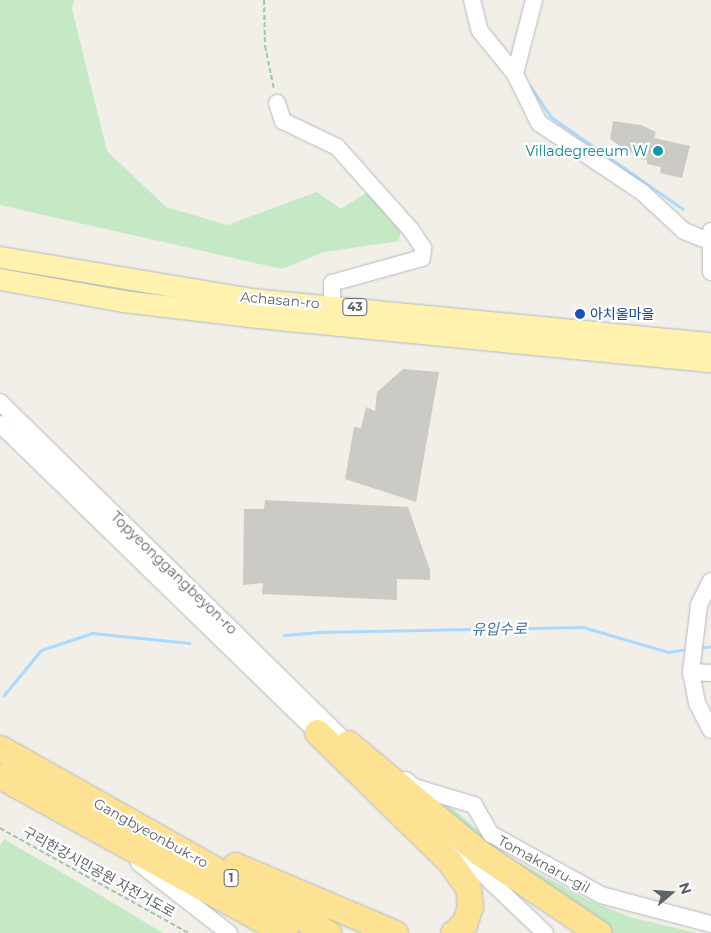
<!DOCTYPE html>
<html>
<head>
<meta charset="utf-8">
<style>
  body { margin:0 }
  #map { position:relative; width:711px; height:933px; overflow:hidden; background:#f1efe8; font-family:Montserrat,"Noto Sans KR",sans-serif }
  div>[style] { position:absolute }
  .green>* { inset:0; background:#c5e8c5 }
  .stream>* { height:3px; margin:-1.5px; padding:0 1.5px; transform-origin:1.5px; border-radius:1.5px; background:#aadaff }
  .building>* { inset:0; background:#cccac5 }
  .path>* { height:2px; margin-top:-1px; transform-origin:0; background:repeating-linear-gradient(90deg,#9cc7a9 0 5px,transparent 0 7.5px) }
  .roads { filter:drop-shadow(0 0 1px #b5b8bc) drop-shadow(0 0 1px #b5b8bc) }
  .minor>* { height:16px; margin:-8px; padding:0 8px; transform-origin:8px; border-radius:8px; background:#fff }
  .major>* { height:21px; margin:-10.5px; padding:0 10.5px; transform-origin:10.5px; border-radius:10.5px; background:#fff2af }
  .highway>* { height:25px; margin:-12.5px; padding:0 12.5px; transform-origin:12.5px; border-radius:12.5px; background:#fde293 }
  .dots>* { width:14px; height:14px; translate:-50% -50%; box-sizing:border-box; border:2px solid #fff; border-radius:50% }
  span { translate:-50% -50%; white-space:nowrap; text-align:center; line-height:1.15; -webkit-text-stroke:4.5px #fff; paint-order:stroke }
  .shield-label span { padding:1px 4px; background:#fff; border:1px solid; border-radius:4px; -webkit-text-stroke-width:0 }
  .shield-label { font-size:12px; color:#5f6368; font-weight:700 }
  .culture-label { font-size:14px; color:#0d838f }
  .right { translate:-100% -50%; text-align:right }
  .street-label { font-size:14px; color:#5f6368 }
  .transit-label { font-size:14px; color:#164399 }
  .left { translate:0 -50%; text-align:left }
  .water-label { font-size:15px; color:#4174aa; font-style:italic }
  .north { position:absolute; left:646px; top:868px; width:50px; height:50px; -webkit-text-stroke:4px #fff; paint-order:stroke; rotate:72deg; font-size:14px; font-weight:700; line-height:20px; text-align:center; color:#5f6368 }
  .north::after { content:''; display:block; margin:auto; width:18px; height:22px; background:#5f6368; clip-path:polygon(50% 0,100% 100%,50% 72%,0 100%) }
</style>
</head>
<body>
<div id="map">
  <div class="green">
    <i style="clip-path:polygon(0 0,74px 0,72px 9px,107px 151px,166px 207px,227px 225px,317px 192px,341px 209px,377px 186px,402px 219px,399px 241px,324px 252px,282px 269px,0 205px)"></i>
    <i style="clip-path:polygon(429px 797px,452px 808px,509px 857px,588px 900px,630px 917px,697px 933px,607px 933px,587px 922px)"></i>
    <i style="clip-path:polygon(4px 839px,95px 892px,163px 933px,0 933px,0 846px)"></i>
  </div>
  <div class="stream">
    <i style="left:530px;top:86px;width:37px;rotate:56deg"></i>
    <i style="left:551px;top:117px;width:161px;rotate:34.9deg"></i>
    <i style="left:284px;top:635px;width:35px;rotate:-5deg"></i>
    <i style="left:319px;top:632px;width:264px;rotate:-1.1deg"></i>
    <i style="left:583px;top:627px;width:89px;rotate:16.4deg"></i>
    <i style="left:668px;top:652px;width:20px;rotate:-9deg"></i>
    <i style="left:699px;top:648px;width:12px;rotate:-9deg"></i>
    <i style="left:4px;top:695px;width:58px;rotate:-50.6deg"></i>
    <i style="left:41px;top:650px;width:54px;rotate:-18.4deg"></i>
    <i style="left:92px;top:633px;width:98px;rotate:5.9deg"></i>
  </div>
  <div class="building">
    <i style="clip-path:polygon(613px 121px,641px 125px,656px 132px,654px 138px,690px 146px,682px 178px,660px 173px,661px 167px,647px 164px,647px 160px,641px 159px,642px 155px,628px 152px,610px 139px)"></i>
    <i style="clip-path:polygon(403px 369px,439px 372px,416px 502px,345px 479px,354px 427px,361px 428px,366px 407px,375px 411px,377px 392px)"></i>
    <i style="clip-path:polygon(265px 500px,408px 507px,430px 570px,430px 580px,397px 579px,397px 600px,262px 594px,263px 583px,243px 585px,244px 509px,264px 509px)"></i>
  </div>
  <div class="path">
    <i style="left:264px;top:0;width:46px;rotate:88.8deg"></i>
    <i style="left:265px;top:46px;width:44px;rotate:78.2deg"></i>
    <i style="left:0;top:828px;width:216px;rotate:29.1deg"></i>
  </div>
  <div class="roads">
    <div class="minor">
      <i style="left:472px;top:0;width:32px;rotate:76deg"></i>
      <i style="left:480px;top:31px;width:55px;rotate:50.9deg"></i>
      <i style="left:534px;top:0;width:76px;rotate:104.4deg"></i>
      <i style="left:515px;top:74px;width:55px;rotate:63.9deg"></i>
      <i style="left:539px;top:123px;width:125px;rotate:33.9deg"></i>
      <i style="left:643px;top:193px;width:56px;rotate:42.8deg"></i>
      <i style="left:684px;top:231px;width:27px;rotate:22deg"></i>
      <i style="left:277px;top:103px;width:19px;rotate:72deg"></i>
      <i style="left:283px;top:121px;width:60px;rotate:25.7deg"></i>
      <i style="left:337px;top:147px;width:111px;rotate:48.3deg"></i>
      <i style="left:411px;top:230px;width:22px;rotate:56deg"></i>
      <i style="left:423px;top:248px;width:10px;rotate:96deg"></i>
      <i style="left:422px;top:258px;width:93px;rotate:164.5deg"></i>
      <i style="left:332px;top:283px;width:21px;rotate:90deg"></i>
      <i style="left:711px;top:231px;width:41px;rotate:90deg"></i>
      <i style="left:0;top:402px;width:496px;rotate:44.5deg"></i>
      <i style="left:0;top:424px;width:442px;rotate:44.2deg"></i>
      <i style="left:317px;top:732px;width:9px;rotate:21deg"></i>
      <i style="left:711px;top:581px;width:27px;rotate:117deg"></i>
      <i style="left:699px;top:605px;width:67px;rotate:96.8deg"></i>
      <i style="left:691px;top:672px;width:32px;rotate:79deg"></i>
      <i style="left:697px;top:703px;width:30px;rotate:63deg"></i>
      <i style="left:691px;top:672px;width:20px;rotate:3deg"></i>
      <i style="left:406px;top:780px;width:11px;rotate:41deg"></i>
      <i style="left:414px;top:787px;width:63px;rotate:16.7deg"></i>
      <i style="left:474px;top:805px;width:34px;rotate:60deg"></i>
      <i style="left:491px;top:834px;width:126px;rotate:29deg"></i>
      <i style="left:601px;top:895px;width:114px;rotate:14.8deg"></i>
      <i style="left:443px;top:836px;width:141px;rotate:43.6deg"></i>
      <i style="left:139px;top:863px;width:114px;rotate:37.9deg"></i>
    </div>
    <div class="major">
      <i style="left:0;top:257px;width:254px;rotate:9.5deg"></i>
      <i style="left:251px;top:299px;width:462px;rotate:5.5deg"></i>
      <i style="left:0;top:279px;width:125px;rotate:10.1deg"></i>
      <i style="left:123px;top:301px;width:126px;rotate:6.8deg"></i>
      <i style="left:248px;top:316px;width:465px;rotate:5.6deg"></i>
    </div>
    <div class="highway">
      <i style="left:317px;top:732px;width:185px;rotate:44.3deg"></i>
      <i style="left:449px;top:861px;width:32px;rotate:54deg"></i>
      <i style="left:468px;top:887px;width:19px;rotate:84deg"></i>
      <i style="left:470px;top:906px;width:19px;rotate:108deg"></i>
      <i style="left:464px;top:924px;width:14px;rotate:141deg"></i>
      <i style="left:348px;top:743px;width:172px;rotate:39.8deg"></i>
      <i style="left:480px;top:853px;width:143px;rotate:33.9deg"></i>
      <i style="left:0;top:748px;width:377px;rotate:29.4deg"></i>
      <i style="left:0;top:776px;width:325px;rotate:28.8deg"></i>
      <i style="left:235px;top:865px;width:174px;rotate:23deg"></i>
    </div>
  </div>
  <div class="dots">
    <i style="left:658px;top:151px;background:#0f9aa8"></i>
    <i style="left:580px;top:314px;background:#1a4fb4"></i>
  </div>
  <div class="shield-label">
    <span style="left:355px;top:307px">43</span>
    <span style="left:231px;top:878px">1</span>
  </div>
  <div class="culture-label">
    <span class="right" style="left:648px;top:151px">Villadegreeum W</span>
  </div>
  <div class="street-label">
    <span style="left:280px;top:300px;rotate:5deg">Achasan-ro</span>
    <span style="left:174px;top:573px;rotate:44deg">Topyeonggangbeyon-ro</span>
    <span style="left:151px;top:833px;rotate:29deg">Gangbyeonbuk-ro</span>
    <span style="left:544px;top:864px;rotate:29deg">Tomaknaru-gil</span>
    <span style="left:99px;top:872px;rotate:29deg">구리한강시민공원 자전거도로</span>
  </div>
  <div class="transit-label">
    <span class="left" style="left:590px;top:314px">아치울마을</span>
  </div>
  <div class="water-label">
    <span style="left:499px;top:629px;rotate:-1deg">유입수로</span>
  </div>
  <div class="north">N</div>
</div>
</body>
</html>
